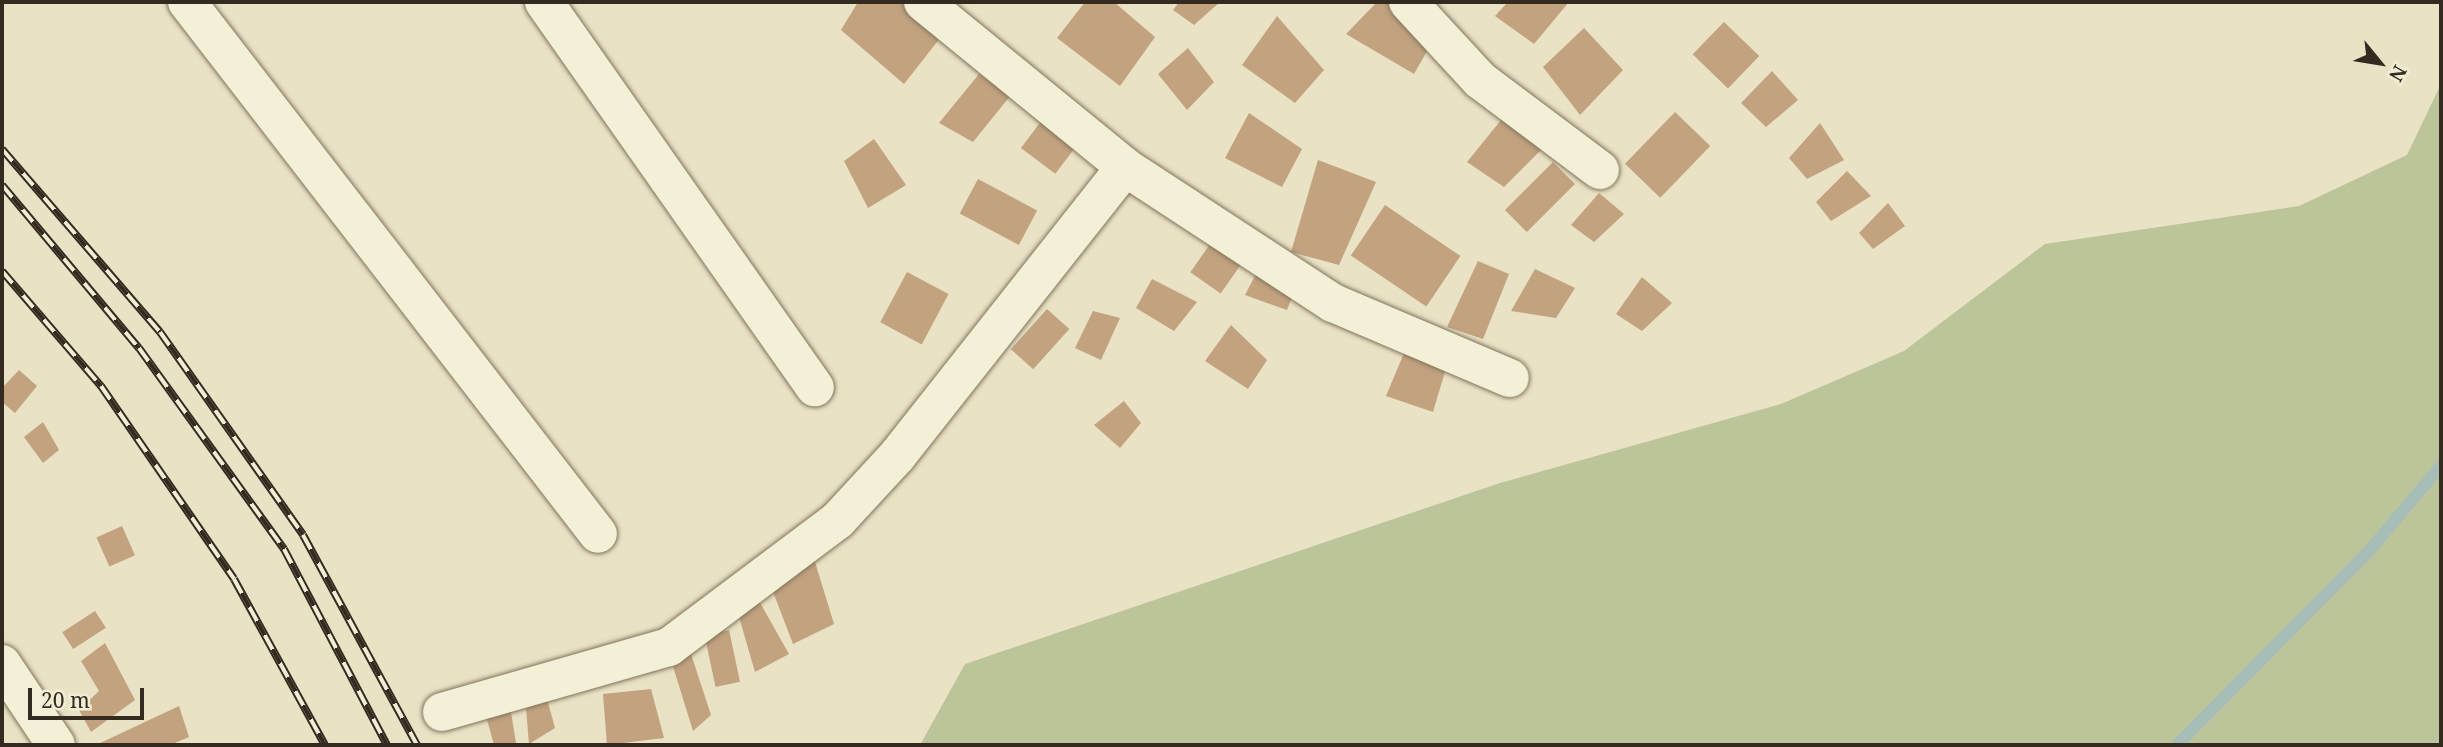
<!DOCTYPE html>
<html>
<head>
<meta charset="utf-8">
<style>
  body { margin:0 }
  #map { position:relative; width:2443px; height:747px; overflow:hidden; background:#e9e2c5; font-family:"Noto Serif",serif }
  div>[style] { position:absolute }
  .green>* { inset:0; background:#bcc59a }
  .stream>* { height:12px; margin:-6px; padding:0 6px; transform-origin:6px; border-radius:6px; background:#a6bdb8 }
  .building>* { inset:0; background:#c2a27f; transform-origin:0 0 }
  .roads { filter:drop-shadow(0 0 2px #81745d) drop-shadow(0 0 2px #81745d) }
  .minor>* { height:38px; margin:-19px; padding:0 19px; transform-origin:19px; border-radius:19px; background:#f4efd7 }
  .rail>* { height:8px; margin-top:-4px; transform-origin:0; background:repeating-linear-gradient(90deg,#f1ecd4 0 16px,#332b1f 0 32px); box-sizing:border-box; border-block:2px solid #332b1f }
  span { translate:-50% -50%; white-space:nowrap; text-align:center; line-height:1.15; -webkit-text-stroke:5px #f1ecd4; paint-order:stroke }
  .frame { position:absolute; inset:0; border:4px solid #332b1f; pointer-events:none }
  .north { position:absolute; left:2345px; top:28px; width:70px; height:70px; -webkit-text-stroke:5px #f1ecd4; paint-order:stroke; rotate:120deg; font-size:19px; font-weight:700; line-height:28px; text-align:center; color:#332b1f }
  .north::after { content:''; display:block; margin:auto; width:24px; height:32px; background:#332b1f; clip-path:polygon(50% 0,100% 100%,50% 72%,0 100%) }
  .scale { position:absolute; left:28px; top:688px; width:116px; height:32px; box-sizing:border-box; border:4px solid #332b1f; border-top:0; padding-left:9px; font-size:21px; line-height:24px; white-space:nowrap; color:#332b1f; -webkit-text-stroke:5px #f1ecd4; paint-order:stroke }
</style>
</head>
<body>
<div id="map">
  <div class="green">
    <i style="clip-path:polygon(2441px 84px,2441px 745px,920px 745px,965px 664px,1500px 483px,1781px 404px,1904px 351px,2045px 244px,2299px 206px,2407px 155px)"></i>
  </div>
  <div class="stream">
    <i style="left:2177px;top:745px;width:272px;rotate:-45.3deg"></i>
    <i style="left:2368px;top:552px;width:113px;rotate:-49.7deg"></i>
  </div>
  <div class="building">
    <i style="clip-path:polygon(858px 2px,901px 2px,941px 37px,904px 84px,841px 30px)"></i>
    <i style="clip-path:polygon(1085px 2px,1114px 2px,1155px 37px,1120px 86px,1057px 38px)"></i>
    <i style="clip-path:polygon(1179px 2px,1220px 2px,1194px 25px,1173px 10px)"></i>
    <i style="clip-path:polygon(1377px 2px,1388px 2px,1430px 46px,1414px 74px,1346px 34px)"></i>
    <i style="clip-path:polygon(1508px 2px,1569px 2px,1534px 44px,1495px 16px)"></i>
    <i style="clip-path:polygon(1277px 16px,1324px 70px,1295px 103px,1242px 65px)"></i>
    <i style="left:1724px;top:22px;width:49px;height:45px;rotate:44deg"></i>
    <i style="clip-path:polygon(1584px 28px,1623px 70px,1580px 115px,1543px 67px)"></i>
    <i style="clip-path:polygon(1188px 48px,1214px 82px,1187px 110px,1158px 74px)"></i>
    <i style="clip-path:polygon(1772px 71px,1798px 100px,1766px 127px,1741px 103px)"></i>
    <i style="clip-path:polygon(979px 74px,1011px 95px,973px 142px,939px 123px)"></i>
    <i style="left:1675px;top:112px;width:49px;height:72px;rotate:44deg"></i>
    <i style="clip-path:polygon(1249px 113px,1302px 149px,1282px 187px,1225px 158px)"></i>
    <i style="clip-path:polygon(1506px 114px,1544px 147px,1504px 187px,1467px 162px)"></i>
    <i style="left:1042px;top:120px;width:43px;height:35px;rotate:37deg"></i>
    <i style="clip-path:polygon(1820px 123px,1844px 160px,1807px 179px,1789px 158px)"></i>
    <i style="clip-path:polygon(874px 139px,906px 185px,868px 208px,844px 161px)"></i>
    <i style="clip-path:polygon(1318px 160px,1376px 182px,1339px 265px,1291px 252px)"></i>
    <i style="left:1553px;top:162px;width:31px;height:68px;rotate:45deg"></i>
    <i style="clip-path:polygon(1847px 171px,1871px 196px,1831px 221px,1816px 202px)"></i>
    <i style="left:978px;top:179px;width:67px;height:39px;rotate:28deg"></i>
    <i style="clip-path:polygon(1599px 193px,1624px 214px,1594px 242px,1571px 225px)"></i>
    <i style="clip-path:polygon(1888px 203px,1905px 226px,1873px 249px,1859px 233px)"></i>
    <i style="left:1385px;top:205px;width:91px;height:61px;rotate:34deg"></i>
    <i style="left:1215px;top:237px;width:37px;height:43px;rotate:35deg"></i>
    <i style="clip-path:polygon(1478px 261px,1509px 274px,1483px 339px,1447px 327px)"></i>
    <i style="clip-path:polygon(1535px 269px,1575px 288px,1556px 318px,1511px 311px)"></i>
    <i style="left:907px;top:272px;width:47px;height:57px;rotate:28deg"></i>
    <i style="clip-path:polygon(1257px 272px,1294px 292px,1287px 310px,1245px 295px)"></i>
    <i style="clip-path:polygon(1642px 277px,1672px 303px,1642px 331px,1616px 314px)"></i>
    <i style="clip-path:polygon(1152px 279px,1197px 302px,1174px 331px,1136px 308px)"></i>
    <i style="left:1047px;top:309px;width:30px;height:54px;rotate:42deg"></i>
    <i style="clip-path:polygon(1093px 311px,1120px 318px,1101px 360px,1075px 348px)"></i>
    <i style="clip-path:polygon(1231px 325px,1267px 360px,1248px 389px,1205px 361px)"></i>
    <i style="clip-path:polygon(1404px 353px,1447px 365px,1433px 412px,1386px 396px)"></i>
    <i style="clip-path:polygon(19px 370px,37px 386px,15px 413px,2px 402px,2px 388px)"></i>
    <i style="clip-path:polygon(1124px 401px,1141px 423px,1120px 448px,1094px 425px)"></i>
    <i style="clip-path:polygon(43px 422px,59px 450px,43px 463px,24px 437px)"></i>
    <i style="left:122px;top:526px;width:32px;height:28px;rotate:66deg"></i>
    <i style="clip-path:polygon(815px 562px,834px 624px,793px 644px,770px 584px)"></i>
    <i style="clip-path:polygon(759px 601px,789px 654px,755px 672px,739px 617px)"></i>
    <i style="left:95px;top:611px;width:20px;height:39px;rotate:57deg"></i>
    <i style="left:729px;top:630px;width:53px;height:25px;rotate:78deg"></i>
    <i style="clip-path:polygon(105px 643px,135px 700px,91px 732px,79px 710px,99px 691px,81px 661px)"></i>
    <i style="clip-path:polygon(691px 654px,711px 715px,693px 731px,671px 660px)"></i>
    <i style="clip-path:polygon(651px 689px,664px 738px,607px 745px,603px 694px)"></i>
    <i style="clip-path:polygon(547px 699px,555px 728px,529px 744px,526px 708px)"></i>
    <i style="clip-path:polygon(179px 706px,189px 737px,170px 745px,96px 745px)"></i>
    <i style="clip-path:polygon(510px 706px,516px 743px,494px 745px,486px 716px)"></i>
  </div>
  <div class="roads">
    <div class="minor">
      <i style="left:187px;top:2px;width:672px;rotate:52.31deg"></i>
      <i style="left:544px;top:2px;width:471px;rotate:54.9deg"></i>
      <i style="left:923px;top:2px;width:261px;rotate:39.2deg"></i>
      <i style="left:1125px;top:167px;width:249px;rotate:33.2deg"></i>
      <i style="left:1333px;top:303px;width:192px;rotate:23deg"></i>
      <i style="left:1408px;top:2px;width:106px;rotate:47.3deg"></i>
      <i style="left:1480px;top:80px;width:150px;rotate:36.9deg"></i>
      <i style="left:2px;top:664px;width:97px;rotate:56.3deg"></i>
      <i style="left:442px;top:712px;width:236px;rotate:-16deg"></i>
      <i style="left:669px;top:647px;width:211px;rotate:-36.9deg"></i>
      <i style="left:838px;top:520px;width:87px;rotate:-47.3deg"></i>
      <i style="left:897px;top:456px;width:368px;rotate:-51.7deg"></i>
    </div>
  </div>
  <div class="rail">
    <i style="left:2px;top:149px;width:242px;rotate:49.2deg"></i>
    <i style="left:160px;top:332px;width:248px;rotate:54.8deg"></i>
    <i style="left:303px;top:535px;width:239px;rotate:61.5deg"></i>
    <i style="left:2px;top:185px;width:213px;rotate:50deg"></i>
    <i style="left:139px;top:348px;width:248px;rotate:54.2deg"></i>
    <i style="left:284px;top:549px;width:221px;rotate:62.3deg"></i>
    <i style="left:2px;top:271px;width:152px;rotate:49.3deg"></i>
    <i style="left:101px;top:386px;width:234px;rotate:55.4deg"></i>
    <i style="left:234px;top:579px;width:189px;rotate:61.3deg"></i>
  </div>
  <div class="frame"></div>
  <div class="north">N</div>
  <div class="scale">20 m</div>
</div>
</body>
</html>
